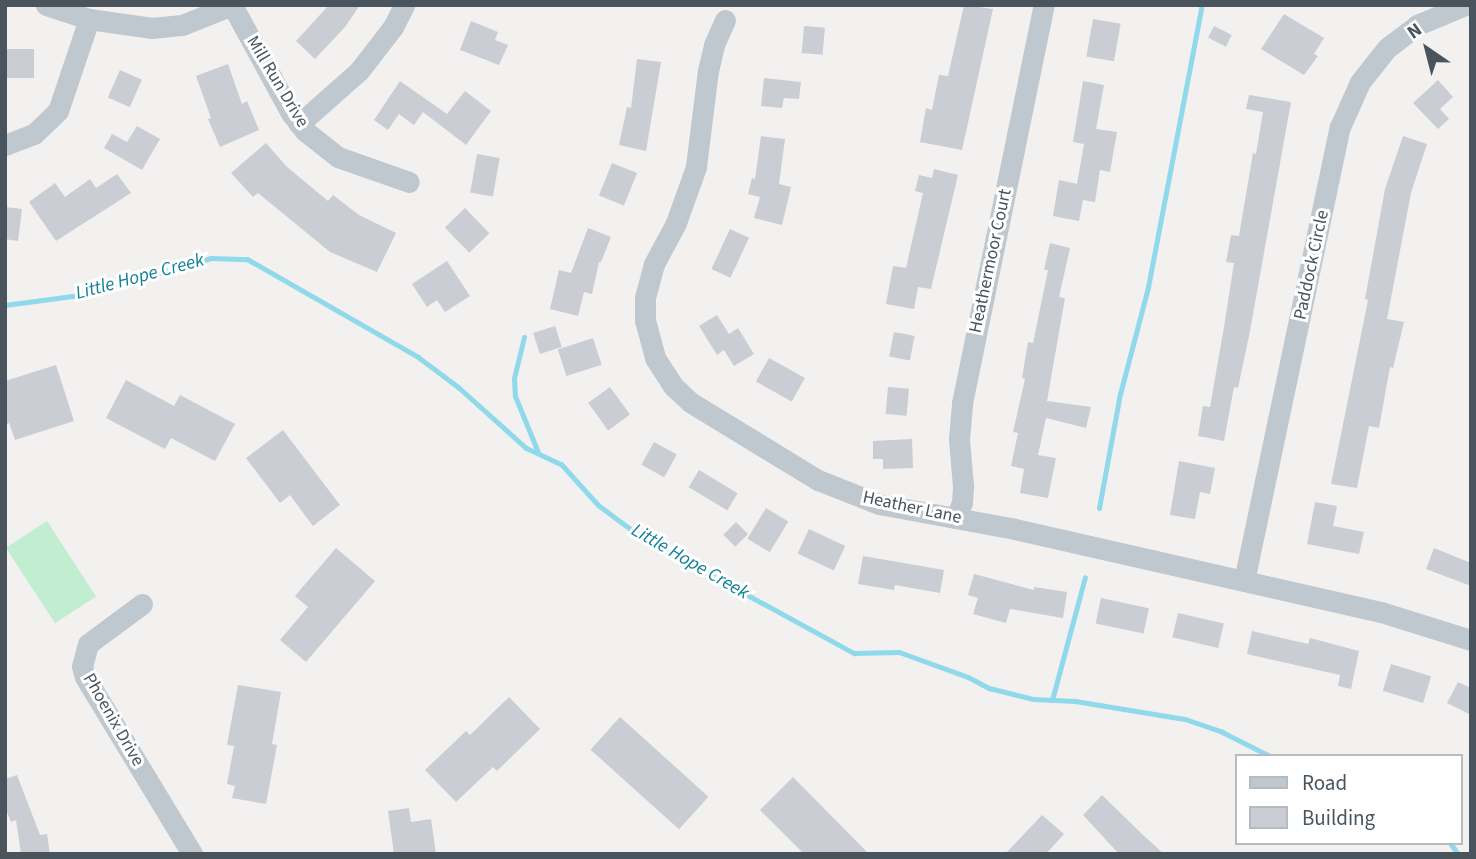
<!DOCTYPE html>
<html>
<head>
<meta charset="utf-8">
<style>
  body { margin:0 }
  #map { position:relative; width:1476px; height:859px; overflow:hidden; background:#f3f0f0; font-family:"Source Sans 3",sans-serif }
  div>[style] { position:absolute }
  .green>* { inset:0; background:#c1eed1; transform-origin:0 0 }
  .stream>* { height:5px; margin:-2.5px; padding:0 2.5px; transform-origin:2.5px; border-radius:2.5px; background:#8fd9ea }
  .building>* { inset:0; background:#cacdd3; transform-origin:0 0 }
  .minor>* { height:21px; margin:-10.5px; padding:0 10.5px; transform-origin:10.5px; border-radius:10.5px; background:#bfc8ce }
  span { translate:-50% -50%; white-space:nowrap; text-align:center; line-height:1.15; -webkit-text-stroke:6px #fff; paint-order:stroke }
  .street-label { font-size:18px; color:#49545d }
  .water-label { font-size:19px; color:#118099; font-style:italic }
  .frame { position:absolute; inset:0; border:7px solid #49545d; pointer-events:none }
  .legend { position:absolute; left:1235px; top:754px; width:228px; height:91px; box-sizing:border-box; background:#fff; border:2px solid #b6bbbe; margin:0; padding:9px 12px; list-style:none; font-size:21px; color:#49545d }
  .legend li { display:flex; align-items:center; gap:14px; height:35px }
  .legend b { width:35px; border:2px solid #b6bbbe }
  .north { position:absolute; left:1392px; top:14px; width:70px; height:70px; -webkit-text-stroke:5px #fff; paint-order:stroke; rotate:325deg; font-size:19px; font-weight:700; line-height:28px; text-align:center; color:#49545d }
  .north::after { content:''; display:block; margin:auto; width:24px; height:32px; background:#49545d; clip-path:polygon(50% 0,100% 100%,50% 72%,0 100%) }
</style>
</head>
<body>
<div id="map">
  <div class="green">
    <i style="left:47px;top:521px;width:90px;height:49px;rotate:57deg"></i>
  </div>
  <div class="stream">
    <i style="left:5px;top:305px;width:83px;rotate:-7.6deg"></i>
    <i style="left:87px;top:294px;width:129px;rotate:-16.2deg"></i>
    <i style="left:211px;top:258px;width:36px;rotate:2deg"></i>
    <i style="left:247px;top:259px;width:197px;rotate:29.8deg"></i>
    <i style="left:418px;top:357px;width:50px;rotate:36.9deg"></i>
    <i style="left:458px;top:387px;width:91px;rotate:41.9deg"></i>
    <i style="left:526px;top:448px;width:38px;rotate:25deg"></i>
    <i style="left:561px;top:464px;width:55px;rotate:47.9deg"></i>
    <i style="left:598px;top:505px;width:54px;rotate:36.7deg"></i>
    <i style="left:641px;top:537px;width:243px;rotate:28.6deg"></i>
    <i style="left:854px;top:653px;width:45px;rotate:-1.3deg"></i>
    <i style="left:899px;top:652px;width:73px;rotate:19.9deg"></i>
    <i style="left:968px;top:677px;width:24px;rotate:28deg"></i>
    <i style="left:989px;top:688px;width:45px;rotate:14deg"></i>
    <i style="left:1033px;top:699px;width:42px;rotate:2.7deg"></i>
    <i style="left:1075px;top:701px;width:111px;rotate:9.3deg"></i>
    <i style="left:1185px;top:719px;width:39px;rotate:19deg"></i>
    <i style="left:1222px;top:732px;width:54px;rotate:26.6deg"></i>
    <i style="left:524px;top:337px;width:42px;rotate:103.7deg"></i>
    <i style="left:514px;top:378px;width:18px;rotate:87deg"></i>
    <i style="left:515px;top:396px;width:61px;rotate:67.7deg"></i>
    <i style="left:1099px;top:508px;width:116px;rotate:-79.6deg"></i>
    <i style="left:1120px;top:394px;width:111px;rotate:-75.3deg"></i>
    <i style="left:1148px;top:287px;width:287px;rotate:-79.2deg"></i>
    <i style="left:1052px;top:700px;width:127px;rotate:-75deg"></i>
    <i style="left:1450px;top:843px;width:14px;rotate:54deg"></i>
  </div>
  <div class="building">
    <i style="clip-path:polygon(329px 5px,360px 5px,345px 27px,315px 59px,296px 41px)"></i>
    <i style="clip-path:polygon(964px 5px,993px 9px,962px 150px,920px 142px,926px 108px,932px 110px,939px 75px,948px 76px)"></i>
    <i style="clip-path:polygon(1284px 14px,1324px 38px,1314px 54px,1318px 56px,1304px 75px,1261px 49px)"></i>
    <i style="left:1093px;top:19px;width:28px;height:38px;rotate:10deg"></i>
    <i style="clip-path:polygon(471px 21px,498px 32px,495px 40px,508px 45px,499px 65px,460px 50px)"></i>
    <i style="left:804px;top:26px;width:21px;height:27px;rotate:5deg"></i>
    <i style="left:1214px;top:26px;width:20px;height:13px;rotate:27deg"></i>
    <i style="left:5px;top:49px;width:29px;height:29px"></i>
    <i style="clip-path:polygon(637px 59px,661px 62px,646px 151px,619px 145px,627px 107px,631px 108px)"></i>
    <i style="clip-path:polygon(228px 64px,242px 104px,247px 101px,259px 130px,220px 147px,208px 119px,211px 118px,196px 76px)"></i>
    <i style="left:120px;top:70px;width:24px;height:30px;rotate:24deg"></i>
    <i style="clip-path:polygon(764px 78px,801px 82px,799px 99px,784px 98px,782px 108px,761px 106px)"></i>
    <i style="clip-path:polygon(1438px 80px,1453px 97px,1440px 109px,1449px 119px,1438px 129px,1413px 103px)"></i>
    <i style="clip-path:polygon(400px 81px,447px 114px,465px 91px,491px 111px,466px 145px,423px 112px,414px 125px,399px 114px,388px 130px,374px 120px)"></i>
    <i style="clip-path:polygon(1083px 81px,1104px 85px,1096px 129px,1117px 132px,1110px 172px,1100px 170px,1095px 202px,1083px 200px,1079px 221px,1053px 216px,1059px 180px,1077px 184px,1084px 144px,1073px 142px)"></i>
    <i style="clip-path:polygon(1249px 95px,1291px 102px,1250px 331px,1238px 388px,1234px 387px,1224px 441px,1198px 436px,1203px 406px,1210px 407px,1224px 327px,1234px 263px,1226px 262px,1231px 235px,1239px 236px,1253px 153px,1256px 154px,1263px 112px,1246px 109px)"></i>
    <i style="clip-path:polygon(137px 126px,160px 139px,142px 170px,104px 148px,112px 134px,127px 142px)"></i>
    <i style="clip-path:polygon(761px 136px,785px 139px,779px 184px,791px 187px,782px 225px,754px 218px,760px 197px,748px 194px,752px 178px,755px 179px)"></i>
    <i style="clip-path:polygon(1403px 136px,1427px 144px,1411px 193px,1387px 319px,1404px 322px,1393px 368px,1390px 367px,1379px 428px,1369px 426px,1357px 488px,1331px 484px,1368px 300px,1365px 299px,1385px 189px)"></i>
    <i style="clip-path:polygon(266px 143px,286px 166px,328px 201px,333px 195px,359px 215px,396px 233px,377px 272px,330px 252px,258px 193px,253px 197px,231px 173px)"></i>
    <i style="left:477px;top:154px;width:23px;height:39px;rotate:10deg"></i>
    <i style="left:612px;top:163px;width:27px;height:35px;rotate:22deg"></i>
    <i style="clip-path:polygon(934px 169px,958px 175px,931px 289px,918px 287px,914px 309px,886px 304px,893px 266px,906px 268px,923px 193px,915px 191px,919px 175px,932px 178px)"></i>
    <i style="clip-path:polygon(117px 174px,131px 193px,56px 241px,29px 202px,55px 183px,65px 197px,90px 179px,96px 188px)"></i>
    <i style="clip-path:polygon(5px 207px,22px 209px,18px 241px,5px 239px)"></i>
    <i style="left:465px;top:208px;width:35px;height:28px;rotate:46deg"></i>
    <i style="clip-path:polygon(588px 228px,611px 237px,601px 262px,599px 262px,592px 294px,584px 292px,578px 316px,550px 309px,559px 270px,571px 273px)"></i>
    <i style="left:730px;top:229px;width:21px;height:44px;rotate:25deg"></i>
    <i style="clip-path:polygon(1050px 243px,1070px 248px,1059px 297px,1065px 298px,1047px 401px,1091px 407px,1086px 428px,1046px 418px,1038px 455px,1056px 458px,1048px 498px,1020px 493px,1024px 469px,1011px 466px,1018px 433px,1013px 432px,1025px 379px,1022px 378px,1028px 342px,1033px 343px,1048px 270px,1044px 270px)"></i>
    <i style="clip-path:polygon(447px 261px,470px 296px,445px 312px,437px 300px,427px 307px,412px 284px)"></i>
    <i style="clip-path:polygon(717px 315px,729px 334px,738px 328px,754px 354px,734px 366px,724px 350px,717px 355px,699px 326px)"></i>
    <i style="left:555px;top:326px;width:22px;height:23px;rotate:72deg"></i>
    <i style="left:894px;top:332px;width:21px;height:25px;rotate:11deg"></i>
    <i style="left:593px;top:338px;width:28px;height:37px;rotate:72deg"></i>
    <i style="left:769px;top:358px;width:41px;height:27px;rotate:29deg"></i>
    <i style="clip-path:polygon(56px 365px,74px 421px,15px 440px,9px 423px,5px 425px,5px 381px)"></i>
    <i style="clip-path:polygon(126px 380px,174px 406px,180px 395px,235px 424px,215px 461px,171px 438px,165px 449px,106px 418px)"></i>
    <i style="left:610px;top:387px;width:34px;height:27px;rotate:54deg"></i>
    <i style="left:888px;top:387px;width:21px;height:27px;rotate:5deg"></i>
    <i style="clip-path:polygon(283px 430px,340px 505px,313px 526px,290px 495px,280px 503px,246px 458px)"></i>
    <i style="clip-path:polygon(912px 439px,913px 468px,883px 469px,883px 459px,873px 459px,873px 441px)"></i>
    <i style="left:654px;top:442px;width:26px;height:26px;rotate:29deg"></i>
    <i style="clip-path:polygon(1179px 461px,1215px 468px,1210px 494px,1200px 492px,1195px 519px,1170px 515px)"></i>
    <i style="left:699px;top:470px;width:45px;height:20px;rotate:31deg"></i>
    <i style="clip-path:polygon(1315px 502px,1337px 506px,1333px 526px,1364px 532px,1359px 554px,1307px 544px)"></i>
    <i style="left:766px;top:508px;width:26px;height:36px;rotate:31deg"></i>
    <i style="left:736px;top:522px;width:17px;height:18px;rotate:45deg"></i>
    <i style="left:809px;top:529px;width:40px;height:27px;rotate:25deg"></i>
    <i style="clip-path:polygon(336px 548px,375px 581px,306px 662px,280px 640px,308px 607px,295px 596px)"></i>
    <i style="clip-path:polygon(1434px 548px,1471px 563px,1471px 586px,1426px 569px)"></i>
    <i style="clip-path:polygon(863px 556px,944px 570px,940px 593px,895px 585px,894px 590px,858px 584px)"></i>
    <i style="clip-path:polygon(974px 574px,1034px 590px,1034px 587px,1067px 592px,1063px 618px,1010px 609px,1006px 623px,973px 614px,978px 598px,968px 595px)"></i>
    <i style="left:1101px;top:598px;width:49px;height:26px;rotate:12deg"></i>
    <i style="left:1178px;top:613px;width:47px;height:25px;rotate:13deg"></i>
    <i style="clip-path:polygon(1252px 631px,1308px 644px,1310px 638px,1359px 651px,1351px 689px,1338px 686px,1340px 675px,1247px 654px)"></i>
    <i style="left:1391px;top:664px;width:42px;height:28px;rotate:17deg"></i>
    <i style="clip-path:polygon(1458px 682px,1471px 688px,1471px 715px,1447px 703px)"></i>
    <i style="clip-path:polygon(238px 685px,281px 692px,272px 744px,277px 745px,266px 804px,232px 798px,235px 786px,227px 784px,234px 746px,227px 745px)"></i>
    <i style="clip-path:polygon(509px 697px,540px 729px,497px 771px,493px 767px,456px 802px,425px 770px,466px 731px,470px 735px)"></i>
    <i style="left:620px;top:717px;width:119px;height:44px;rotate:42deg"></i>
    <i style="clip-path:polygon(17px 775px,40px 835px,47px 834px,50px 854px,21px 854px,16px 820px,11px 822px,5px 807px,5px 779px)"></i>
    <i style="clip-path:polygon(793px 777px,869px 854px,804px 854px,760px 810px)"></i>
    <i style="clip-path:polygon(1102px 795px,1143px 835px,1164px 854px,1119px 854px,1083px 815px)"></i>
    <i style="clip-path:polygon(409px 808px,411px 822px,431px 819px,436px 854px,394px 854px,388px 811px)"></i>
    <i style="clip-path:polygon(1042px 815px,1064px 834px,1046px 854px,1005px 854px)"></i>
  </div>
  <div class="minor">
    <i style="left:46px;top:5px;width:45px;rotate:18deg"></i>
    <i style="left:89px;top:19px;width:64px;rotate:8.1deg"></i>
    <i style="left:152px;top:28px;width:30px;rotate:-6deg"></i>
    <i style="left:182px;top:25px;width:54px;rotate:-21.8deg"></i>
    <i style="left:232px;top:5px;width:123px;rotate:61.4deg"></i>
    <i style="left:291px;top:113px;width:23px;rotate:52deg"></i>
    <i style="left:305px;top:131px;width:42px;rotate:38.2deg"></i>
    <i style="left:338px;top:157px;width:75px;rotate:19.4deg"></i>
    <i style="left:725px;top:20px;width:27px;rotate:114deg"></i>
    <i style="left:714px;top:45px;width:26px;rotate:103deg"></i>
    <i style="left:708px;top:70px;width:98px;rotate:97.1deg"></i>
    <i style="left:696px;top:167px;width:59px;rotate:109.7deg"></i>
    <i style="left:676px;top:223px;width:47px;rotate:118.2deg"></i>
    <i style="left:654px;top:264px;width:34px;rotate:105deg"></i>
    <i style="left:645px;top:297px;width:23px;rotate:90deg"></i>
    <i style="left:645px;top:320px;width:39px;rotate:75deg"></i>
    <i style="left:655px;top:358px;width:33px;rotate:57deg"></i>
    <i style="left:673px;top:386px;width:23px;rotate:43deg"></i>
    <i style="left:690px;top:402px;width:150px;rotate:31.4deg"></i>
    <i style="left:818px;top:480px;width:66px;rotate:21.5deg"></i>
    <i style="left:879px;top:504px;width:138px;rotate:10.4deg"></i>
    <i style="left:1015px;top:529px;width:375px;rotate:12.8deg"></i>
    <i style="left:1381px;top:612px;width:94px;rotate:17.3deg"></i>
    <i style="left:299px;top:124px;width:80px;rotate:-41.5deg"></i>
    <i style="left:359px;top:71px;width:56px;rotate:-52.3deg"></i>
    <i style="left:393px;top:27px;width:25px;rotate:-63deg"></i>
    <i style="left:5px;top:145px;width:31px;rotate:-21deg"></i>
    <i style="left:34px;top:134px;width:33px;rotate:-44deg"></i>
    <i style="left:58px;top:111px;width:97px;rotate:-71.4deg"></i>
    <i style="left:956px;top:518px;width:17px;rotate:-69deg"></i>
    <i style="left:962px;top:502px;width:16px;rotate:-86deg"></i>
    <i style="left:963px;top:486px;width:47px;rotate:-94.9deg"></i>
    <i style="left:959px;top:439px;width:36px;rotate:-85deg"></i>
    <i style="left:962px;top:403px;width:406px;rotate:-78.4deg"></i>
    <i style="left:1244px;top:581px;width:464px;rotate:-78.1deg"></i>
    <i style="left:1340px;top:127px;width:49px;rotate:-66deg"></i>
    <i style="left:1360px;top:82px;width:43px;rotate:-51.5deg"></i>
    <i style="left:1387px;top:48px;width:38px;rotate:-37deg"></i>
    <i style="left:1417px;top:25px;width:52px;rotate:-22.6deg"></i>
    <i style="left:142px;top:604px;width:67px;rotate:143.5deg"></i>
    <i style="left:88px;top:644px;width:23px;rotate:105deg"></i>
    <i style="left:82px;top:666px;width:11px;rotate:75deg"></i>
    <i style="left:85px;top:677px;width:207px;rotate:58.8deg"></i>
  </div>
  <div class="street-label">
    <span style="left:277px;top:82px;rotate:59deg">Mill Run Drive</span>
    <span style="left:991px;top:261px;rotate:-78deg">Heathermoor Court</span>
    <span style="left:1312px;top:265px;rotate:-78deg">Paddock Circle</span>
    <span style="left:912px;top:508px;rotate:12deg">Heather Lane</span>
    <span style="left:113px;top:720px;rotate:60deg">Phoenix Drive</span>
  </div>
  <div class="water-label">
    <span style="left:140px;top:277px;rotate:-15deg">Little Hope Creek</span>
    <span style="left:690px;top:562px;rotate:30deg">Little Hope Creek</span>
  </div>
  <div class="frame"></div>
  <ul class="legend">
  <li><b style="height:9px;background:#bfc8ce"></b>Road</li>
  <li><b style="height:19px;background:#cacdd3"></b>Building</li>
  </ul>
  <div class="north">N</div>
</div>
</body>
</html>
